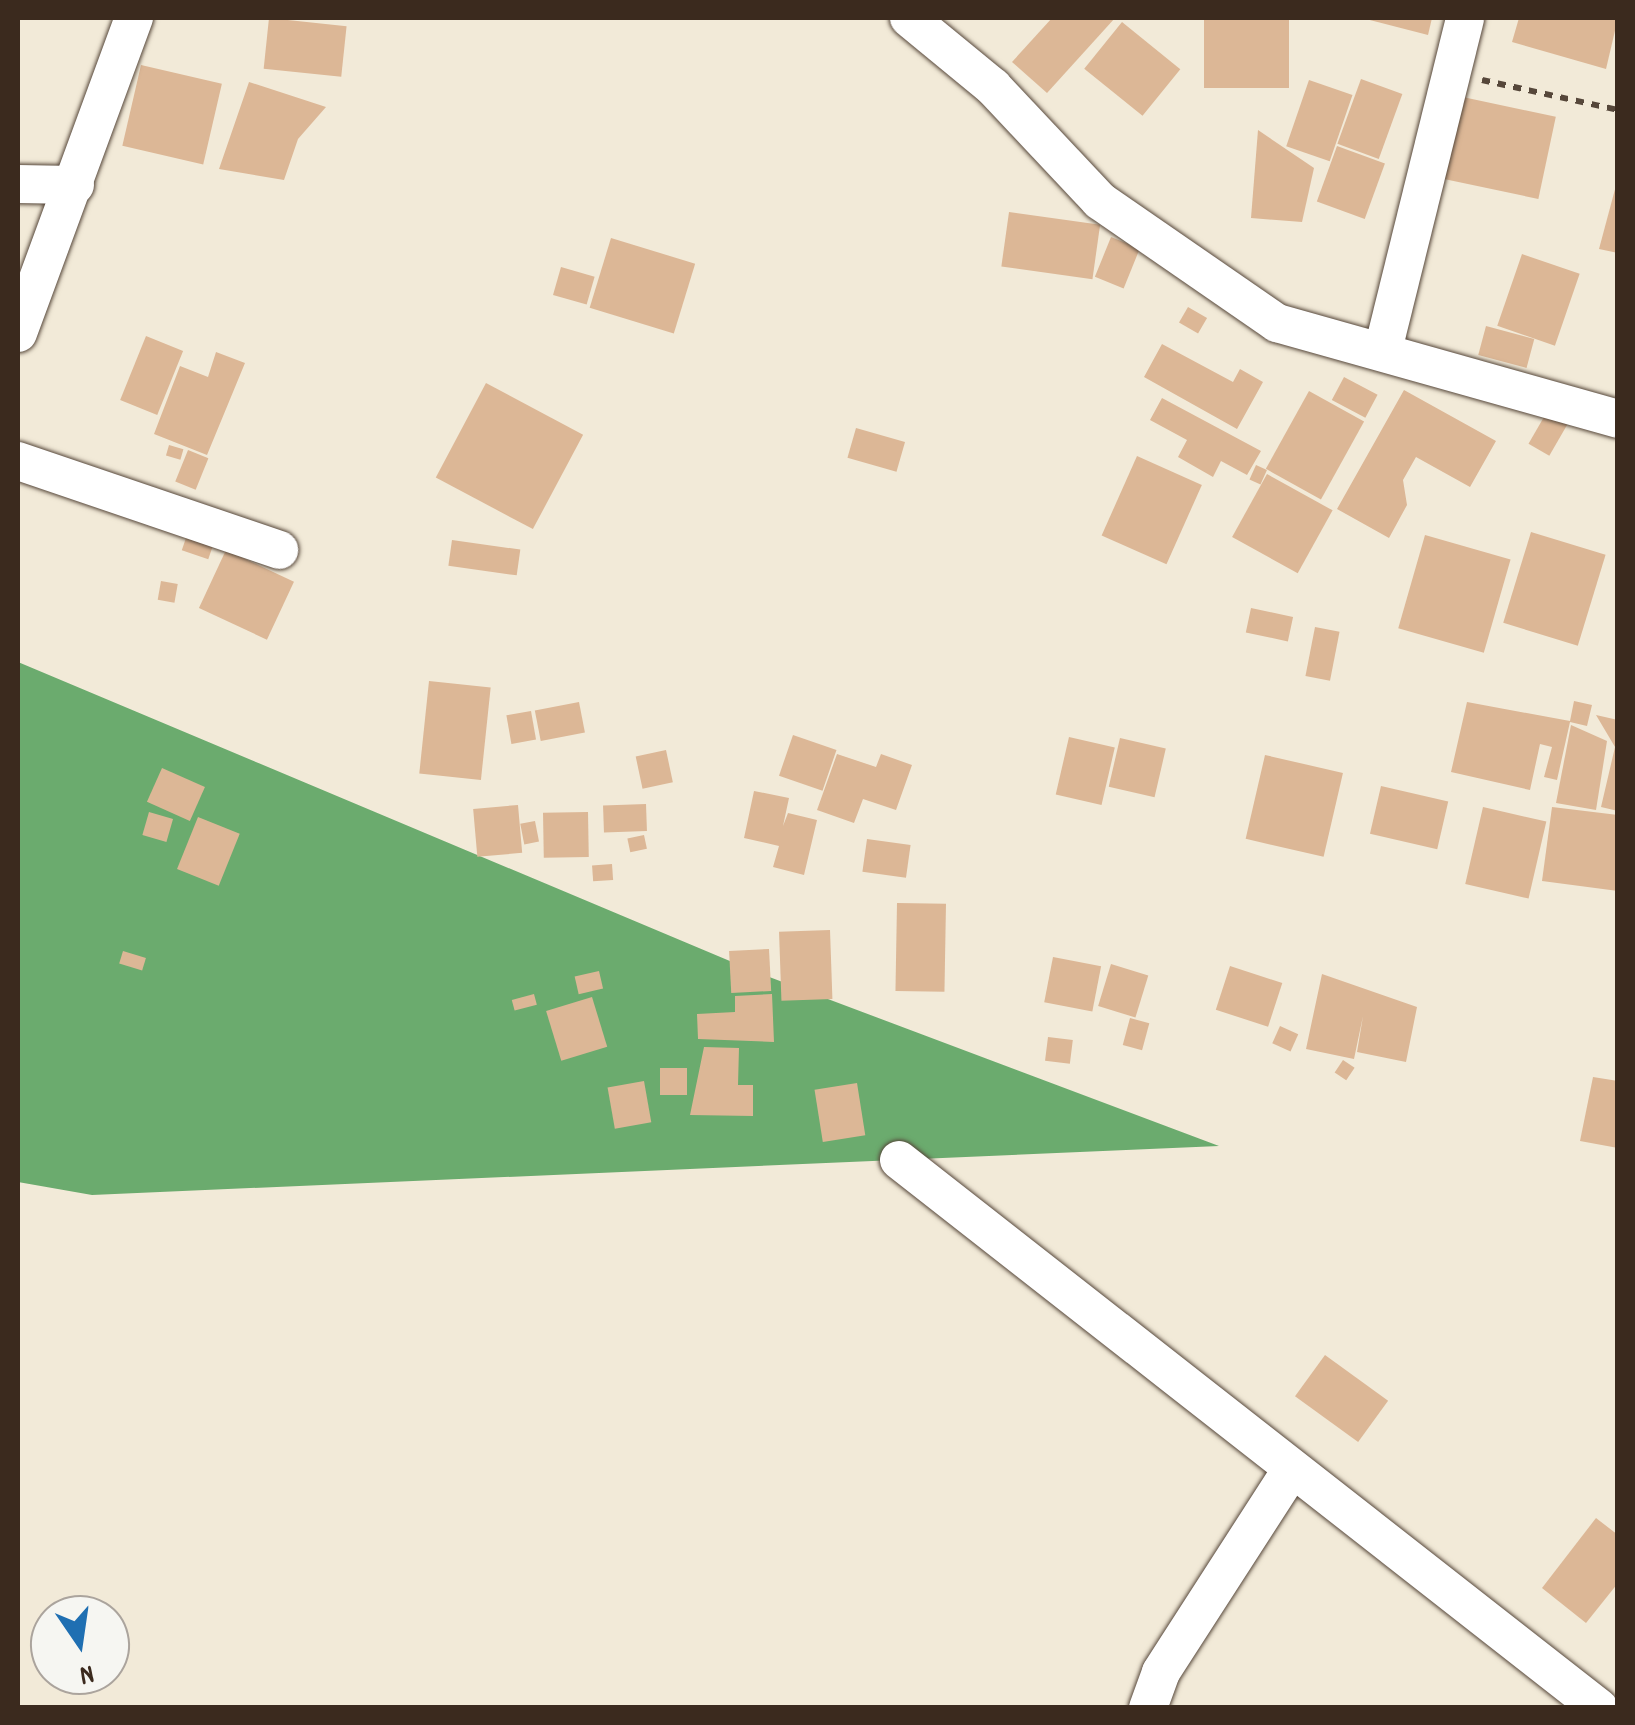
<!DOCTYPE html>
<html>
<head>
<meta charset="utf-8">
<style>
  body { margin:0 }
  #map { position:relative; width:1635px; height:1725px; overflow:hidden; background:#f2ead8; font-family:Dekko,sans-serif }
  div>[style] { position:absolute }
  .forest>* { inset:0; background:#6bab6e }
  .building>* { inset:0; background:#dcb796; transform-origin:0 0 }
  .path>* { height:6px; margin-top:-3px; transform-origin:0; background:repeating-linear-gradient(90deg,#56473a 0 8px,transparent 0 16px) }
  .roads { filter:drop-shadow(0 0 2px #56473a) drop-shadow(0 0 2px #56473a) }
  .minor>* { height:38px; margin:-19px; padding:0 19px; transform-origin:19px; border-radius:19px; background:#fff }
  span { translate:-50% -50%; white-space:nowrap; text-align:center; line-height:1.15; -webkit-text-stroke:9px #f6f6f2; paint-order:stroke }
  .frame { position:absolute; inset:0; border:20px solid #3b2a1e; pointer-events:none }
  .north { position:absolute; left:30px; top:1595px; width:100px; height:100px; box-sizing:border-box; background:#f6f6f2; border:2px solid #aba49d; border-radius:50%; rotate:167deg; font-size:28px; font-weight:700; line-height:40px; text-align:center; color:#3b2a1e }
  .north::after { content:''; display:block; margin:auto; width:35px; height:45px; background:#1f6fb2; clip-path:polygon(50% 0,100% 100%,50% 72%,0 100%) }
</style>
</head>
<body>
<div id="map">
  <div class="forest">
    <i style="clip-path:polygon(18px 662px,756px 972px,1219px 1146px,92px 1195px,18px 1182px)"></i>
  </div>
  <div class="building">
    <i style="left:269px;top:18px;width:78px;height:51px;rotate:6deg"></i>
    <i style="clip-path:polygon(1052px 18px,1115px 18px,1047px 93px,1012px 62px)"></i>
    <i style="left:1204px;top:18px;width:85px;height:70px"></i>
    <i style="clip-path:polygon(1362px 18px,1432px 18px,1428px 35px)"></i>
    <i style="clip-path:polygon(1519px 18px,1618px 18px,1606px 69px,1512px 42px)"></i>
    <i style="left:1122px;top:22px;width:75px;height:60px;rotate:39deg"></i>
    <i style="left:141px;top:65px;width:83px;height:83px;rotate:13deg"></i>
    <i style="left:1361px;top:79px;width:44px;height:69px;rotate:20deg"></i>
    <i style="left:1309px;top:80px;width:46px;height:70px;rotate:19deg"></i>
    <i style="clip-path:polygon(249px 82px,326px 107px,298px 139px,284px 180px,219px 169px)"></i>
    <i style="left:1458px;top:96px;width:100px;height:84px;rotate:12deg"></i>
    <i style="clip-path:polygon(1258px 130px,1314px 168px,1302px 222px,1251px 218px)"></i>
    <i style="left:1337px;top:146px;width:51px;height:59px;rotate:20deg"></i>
    <i style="clip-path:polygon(1618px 178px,1618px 253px,1599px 249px)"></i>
    <i style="left:1009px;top:212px;width:92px;height:55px;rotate:8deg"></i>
    <i style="left:1111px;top:237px;width:31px;height:43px;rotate:22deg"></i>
    <i style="left:611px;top:238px;width:88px;height:73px;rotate:17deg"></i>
    <i style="left:1522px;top:254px;width:61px;height:76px;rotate:19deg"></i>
    <i style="left:561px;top:267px;width:35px;height:29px;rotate:16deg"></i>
    <i style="left:1188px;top:307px;width:22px;height:18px;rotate:30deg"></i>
    <i style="left:1486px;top:326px;width:50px;height:30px;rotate:15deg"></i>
    <i style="left:146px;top:336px;width:40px;height:69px;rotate:22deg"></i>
    <i style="clip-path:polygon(1162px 344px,1233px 382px,1240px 369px,1263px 382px,1237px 429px,1144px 377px)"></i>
    <i style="clip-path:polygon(216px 352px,245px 363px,207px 455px,154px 434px,180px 366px,208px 377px)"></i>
    <i style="left:1344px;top:377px;width:38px;height:26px;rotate:28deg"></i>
    <i style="left:486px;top:383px;width:110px;height:107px;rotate:28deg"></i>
    <i style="clip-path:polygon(1404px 390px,1496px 441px,1470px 487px,1416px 457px,1403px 480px,1407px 505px,1389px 538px,1337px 509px)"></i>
    <i style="left:1309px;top:391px;width:63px;height:89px;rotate:29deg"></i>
    <i style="clip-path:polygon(1162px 398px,1261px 451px,1247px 475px,1221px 461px,1213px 477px,1178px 457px,1187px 440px,1150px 420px)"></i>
    <i style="left:1548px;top:410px;width:24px;height:39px;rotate:30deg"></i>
    <i style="left:856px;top:428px;width:51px;height:31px;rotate:16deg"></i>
    <i style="left:169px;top:445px;width:15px;height:11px;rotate:16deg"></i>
    <i style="left:188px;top:450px;width:22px;height:34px;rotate:22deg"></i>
    <i style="left:1137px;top:456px;width:71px;height:87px;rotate:24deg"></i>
    <i style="left:1256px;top:465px;width:12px;height:16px;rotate:24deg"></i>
    <i style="left:1267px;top:474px;width:75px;height:72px;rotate:29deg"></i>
    <i style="left:1531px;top:532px;width:78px;height:95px;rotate:17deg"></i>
    <i style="left:187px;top:535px;width:28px;height:16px;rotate:19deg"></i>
    <i style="left:1425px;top:535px;width:89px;height:97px;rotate:16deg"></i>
    <i style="left:452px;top:540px;width:69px;height:26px;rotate:8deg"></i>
    <i style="left:226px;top:550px;width:75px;height:64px;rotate:25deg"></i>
    <i style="left:161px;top:581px;width:17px;height:19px;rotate:10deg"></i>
    <i style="left:1251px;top:608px;width:43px;height:25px;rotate:12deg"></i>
    <i style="left:1315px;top:627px;width:25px;height:50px;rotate:11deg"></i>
    <i style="left:429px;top:681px;width:62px;height:93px;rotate:6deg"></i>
    <i style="clip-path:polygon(1574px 701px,1592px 705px,1587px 726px,1570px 722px,1557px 780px,1544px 777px,1552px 747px,1540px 744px,1530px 790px,1451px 772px,1467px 702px,1570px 721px)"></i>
    <i style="left:579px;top:702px;width:31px;height:45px;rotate:79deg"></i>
    <i style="left:531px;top:711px;width:29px;height:25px;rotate:80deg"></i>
    <i style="clip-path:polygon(1596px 715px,1618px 720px,1618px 811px,1601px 807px,1615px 747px)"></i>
    <i style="clip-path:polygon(1571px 725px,1607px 741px,1596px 810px,1556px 803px)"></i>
    <i style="left:793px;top:735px;width:46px;height:43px;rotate:19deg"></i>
    <i style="left:1069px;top:737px;width:47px;height:59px;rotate:13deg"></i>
    <i style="left:1120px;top:738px;width:47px;height:50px;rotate:13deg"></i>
    <i style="left:666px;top:750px;width:33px;height:31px;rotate:78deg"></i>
    <i style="clip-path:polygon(837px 754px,876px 767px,881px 754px,912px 765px,896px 810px,863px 799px,854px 823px,817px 810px)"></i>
    <i style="left:1265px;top:755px;width:80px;height:86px;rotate:13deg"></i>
    <i style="left:162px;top:768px;width:47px;height:37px;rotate:24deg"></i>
    <i style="left:1381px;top:786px;width:69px;height:49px;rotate:13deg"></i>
    <i style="clip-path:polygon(754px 791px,789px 798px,783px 826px,788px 813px,817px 820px,804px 875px,773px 867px,779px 846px,744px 838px)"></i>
    <i style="left:646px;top:804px;width:27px;height:43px;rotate:88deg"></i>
    <i style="left:518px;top:805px;width:48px;height:45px;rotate:85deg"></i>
    <i style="left:1483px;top:807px;width:65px;height:79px;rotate:13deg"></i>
    <i style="clip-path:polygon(1552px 807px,1618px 815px,1618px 891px,1542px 881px)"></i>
    <i style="left:149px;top:812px;width:25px;height:24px;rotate:16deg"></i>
    <i style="left:588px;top:812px;width:45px;height:45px;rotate:89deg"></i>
    <i style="left:198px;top:817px;width:45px;height:56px;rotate:22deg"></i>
    <i style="left:535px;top:821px;width:21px;height:15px;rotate:79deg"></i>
    <i style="left:644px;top:835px;width:14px;height:17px;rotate:78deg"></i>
    <i style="left:867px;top:839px;width:44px;height:33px;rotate:8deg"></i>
    <i style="left:612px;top:864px;width:16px;height:20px;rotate:86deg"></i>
    <i style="left:897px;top:903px;width:49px;height:88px;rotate:1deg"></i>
    <i style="left:830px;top:930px;width:69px;height:51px;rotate:88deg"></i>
    <i style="left:769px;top:949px;width:42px;height:40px;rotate:87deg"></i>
    <i style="left:123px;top:951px;width:24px;height:13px;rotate:17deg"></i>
    <i style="left:1053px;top:957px;width:49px;height:46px;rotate:11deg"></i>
    <i style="left:1111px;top:964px;width:39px;height:44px;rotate:17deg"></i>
    <i style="left:1230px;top:966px;width:55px;height:46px;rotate:18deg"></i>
    <i style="left:599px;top:971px;width:18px;height:25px;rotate:77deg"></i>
    <i style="clip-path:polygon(1322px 974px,1417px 1007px,1406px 1062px,1357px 1052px,1363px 1016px,1354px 1059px,1306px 1049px)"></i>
    <i style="left:534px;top:994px;width:11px;height:23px;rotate:75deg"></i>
    <i style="clip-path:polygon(772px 994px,774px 1042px,698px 1039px,697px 1014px,735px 1012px,735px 996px)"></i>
    <i style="left:592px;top:997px;width:52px;height:48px;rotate:73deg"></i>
    <i style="left:1130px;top:1018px;width:20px;height:28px;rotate:15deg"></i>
    <i style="left:1280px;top:1026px;width:20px;height:19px;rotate:24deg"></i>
    <i style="left:1048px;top:1037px;width:25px;height:24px;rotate:7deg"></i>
    <i style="clip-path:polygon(704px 1047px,739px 1048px,738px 1085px,753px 1085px,753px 1116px,690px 1115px)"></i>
    <i style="left:1343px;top:1060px;width:14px;height:15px;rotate:34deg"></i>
    <i style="left:660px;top:1068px;width:27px;height:27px"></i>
    <i style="clip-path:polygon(1593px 1077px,1618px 1081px,1618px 1148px,1580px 1141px)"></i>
    <i style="left:644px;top:1081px;width:42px;height:37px;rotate:80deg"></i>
    <i style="left:857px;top:1083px;width:53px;height:43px;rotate:81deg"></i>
    <i style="left:1325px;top:1355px;width:78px;height:51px;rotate:36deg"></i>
    <i style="clip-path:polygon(1596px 1518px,1618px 1535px,1618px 1583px,1586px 1623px,1542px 1588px)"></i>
  </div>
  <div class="path">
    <i style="left:1482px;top:80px;width:139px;rotate:12.4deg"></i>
  </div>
  <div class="roads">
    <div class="minor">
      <i style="left:909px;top:18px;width:109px;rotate:39.4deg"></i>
      <i style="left:993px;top:87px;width:156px;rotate:46.8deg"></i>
      <i style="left:1100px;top:201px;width:215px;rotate:34.6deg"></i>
      <i style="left:1277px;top:323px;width:354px;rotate:15.7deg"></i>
      <i style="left:18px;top:184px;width:57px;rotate:1deg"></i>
      <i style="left:18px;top:333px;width:336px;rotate:-69.8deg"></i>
      <i style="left:1383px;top:350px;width:342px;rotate:-76.1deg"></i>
      <i style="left:18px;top:461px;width:276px;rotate:18.8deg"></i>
      <i style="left:899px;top:1160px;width:889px;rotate:38.06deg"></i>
      <i style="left:1148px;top:1708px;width:38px;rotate:-70deg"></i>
      <i style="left:1161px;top:1672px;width:242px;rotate:-57.2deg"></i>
    </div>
  </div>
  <div class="frame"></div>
  <div class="north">N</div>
</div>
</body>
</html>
